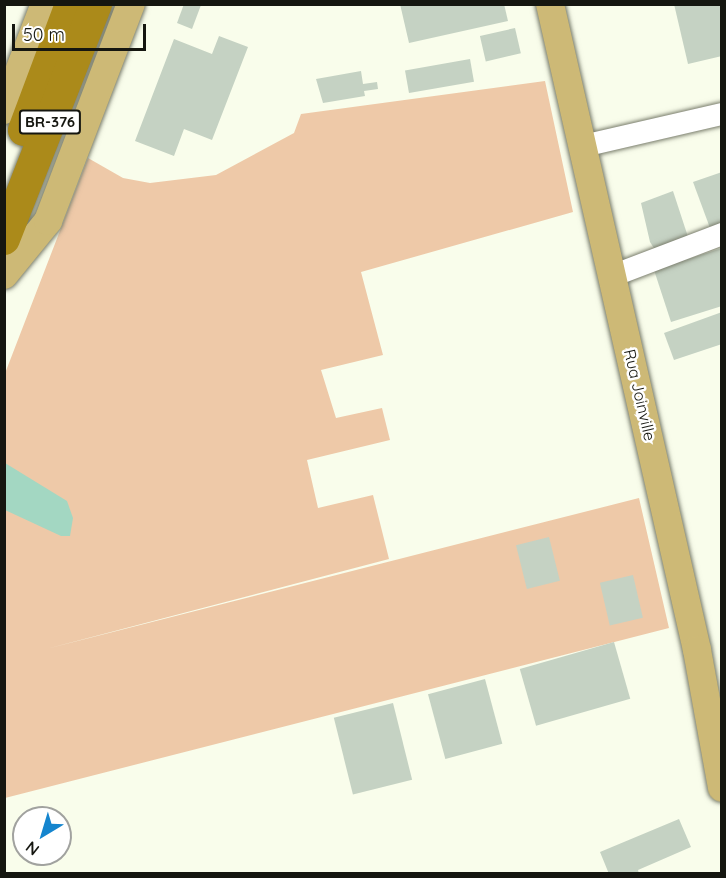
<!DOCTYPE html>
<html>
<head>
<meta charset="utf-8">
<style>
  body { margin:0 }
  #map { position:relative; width:726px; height:878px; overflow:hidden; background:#f9fdeb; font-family:Quicksand,sans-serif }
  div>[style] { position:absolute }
  .green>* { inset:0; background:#eec9a8 }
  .water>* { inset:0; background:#a3d7c2 }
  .building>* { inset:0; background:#c5d2c3; transform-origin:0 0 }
  .roads { filter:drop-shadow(0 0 2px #7a7e6d) drop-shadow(0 0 2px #7a7e6d) }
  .minor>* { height:22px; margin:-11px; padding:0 11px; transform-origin:11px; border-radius:11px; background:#fff }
  .major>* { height:28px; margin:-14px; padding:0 14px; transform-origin:14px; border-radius:14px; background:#cdb976 }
  .highway>* { height:32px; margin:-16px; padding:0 16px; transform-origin:16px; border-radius:16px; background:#ab8a1a }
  span { translate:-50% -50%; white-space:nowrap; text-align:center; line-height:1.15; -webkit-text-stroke:5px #fff; paint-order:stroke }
  .shield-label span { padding:2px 4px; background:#fff; border:2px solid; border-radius:4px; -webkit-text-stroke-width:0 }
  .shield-label { font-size:15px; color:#151610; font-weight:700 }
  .street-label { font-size:16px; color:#151610 }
  .frame { position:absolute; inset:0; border:6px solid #151610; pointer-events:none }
  .north { position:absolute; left:12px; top:806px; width:60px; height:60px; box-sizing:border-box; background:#fff; border:2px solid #a1a29f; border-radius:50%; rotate:218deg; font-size:16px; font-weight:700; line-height:24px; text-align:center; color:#151610 }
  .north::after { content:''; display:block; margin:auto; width:21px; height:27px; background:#1585ce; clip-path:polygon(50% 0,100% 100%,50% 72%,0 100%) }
  .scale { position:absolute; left:12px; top:24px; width:134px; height:27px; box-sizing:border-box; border:3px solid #151610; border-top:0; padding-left:8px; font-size:18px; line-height:21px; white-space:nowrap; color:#151610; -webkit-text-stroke:4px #fff; paint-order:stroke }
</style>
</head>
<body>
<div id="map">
  <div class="green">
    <i style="clip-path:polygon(545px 81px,573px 212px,361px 272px,383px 355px,321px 370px,336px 418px,382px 408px,390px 440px,307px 460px,318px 508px,373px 495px,389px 559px,46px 649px,639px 498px,669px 628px,5px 798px,4px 376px,88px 158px,123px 178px,150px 183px,216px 175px,294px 133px,301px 114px)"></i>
  </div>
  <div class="water">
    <i style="clip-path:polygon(5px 463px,67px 501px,73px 518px,70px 536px,61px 536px,5px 510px)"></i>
  </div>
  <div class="building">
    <i style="clip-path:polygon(184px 4px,201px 5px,192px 29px,177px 23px)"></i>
    <i style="clip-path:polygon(400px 4px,504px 4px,508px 21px,409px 43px)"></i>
    <i style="clip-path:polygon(674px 4px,722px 4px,722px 56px,688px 64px)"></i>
    <i style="left:515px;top:28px;width:26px;height:36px;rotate:77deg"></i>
    <i style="clip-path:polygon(219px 36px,248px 47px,212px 140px,184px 129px,174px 156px,135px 141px,174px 39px,212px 54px)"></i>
    <i style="left:470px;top:59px;width:23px;height:66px;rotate:80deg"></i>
    <i style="clip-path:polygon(361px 71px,363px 84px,377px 82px,378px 89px,364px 91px,365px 96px,323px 103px,316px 79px)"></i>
    <i style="clip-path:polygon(722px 172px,722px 224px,710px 228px,693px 182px)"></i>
    <i style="clip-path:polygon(673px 191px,690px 243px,659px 256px,650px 242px,641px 203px)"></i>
    <i style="clip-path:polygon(722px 248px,722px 306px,671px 322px,654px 270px)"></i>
    <i style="clip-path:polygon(722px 312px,722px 344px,674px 360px,664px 333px)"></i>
    <i style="left:549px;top:537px;width:45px;height:34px;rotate:76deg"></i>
    <i style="left:633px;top:575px;width:44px;height:34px;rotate:77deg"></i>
    <i style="left:614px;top:642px;width:59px;height:98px;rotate:74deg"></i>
    <i style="left:485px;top:679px;width:67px;height:59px;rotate:75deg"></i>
    <i style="left:393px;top:703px;width:79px;height:61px;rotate:76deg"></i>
    <i style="clip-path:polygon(679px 819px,691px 847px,638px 870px,639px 874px,609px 874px,600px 852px)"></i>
  </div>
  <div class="roads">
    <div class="minor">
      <i style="left:583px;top:146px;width:143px;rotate:-13deg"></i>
      <i style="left:612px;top:276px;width:118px;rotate:-20.9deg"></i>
    </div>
    <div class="major">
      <i style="left:550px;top:4px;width:663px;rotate:77.18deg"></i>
      <i style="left:697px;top:650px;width:140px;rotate:79.7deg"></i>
      <i style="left:4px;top:110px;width:114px;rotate:-68.9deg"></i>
      <i style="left:4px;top:275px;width:70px;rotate:-50.8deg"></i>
      <i style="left:48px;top:221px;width:232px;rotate:-69.1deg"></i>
    </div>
    <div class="highway">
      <i style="left:24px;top:130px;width:134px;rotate:-69.5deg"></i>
      <i style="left:4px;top:239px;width:252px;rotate:-68.6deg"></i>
    </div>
  </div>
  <div class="shield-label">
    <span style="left:50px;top:122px">BR-376</span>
  </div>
  <div class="street-label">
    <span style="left:640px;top:395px;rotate:77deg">Rua Joinville</span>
  </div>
  <div class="frame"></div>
  <div class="north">N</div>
  <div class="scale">50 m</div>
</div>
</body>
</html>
